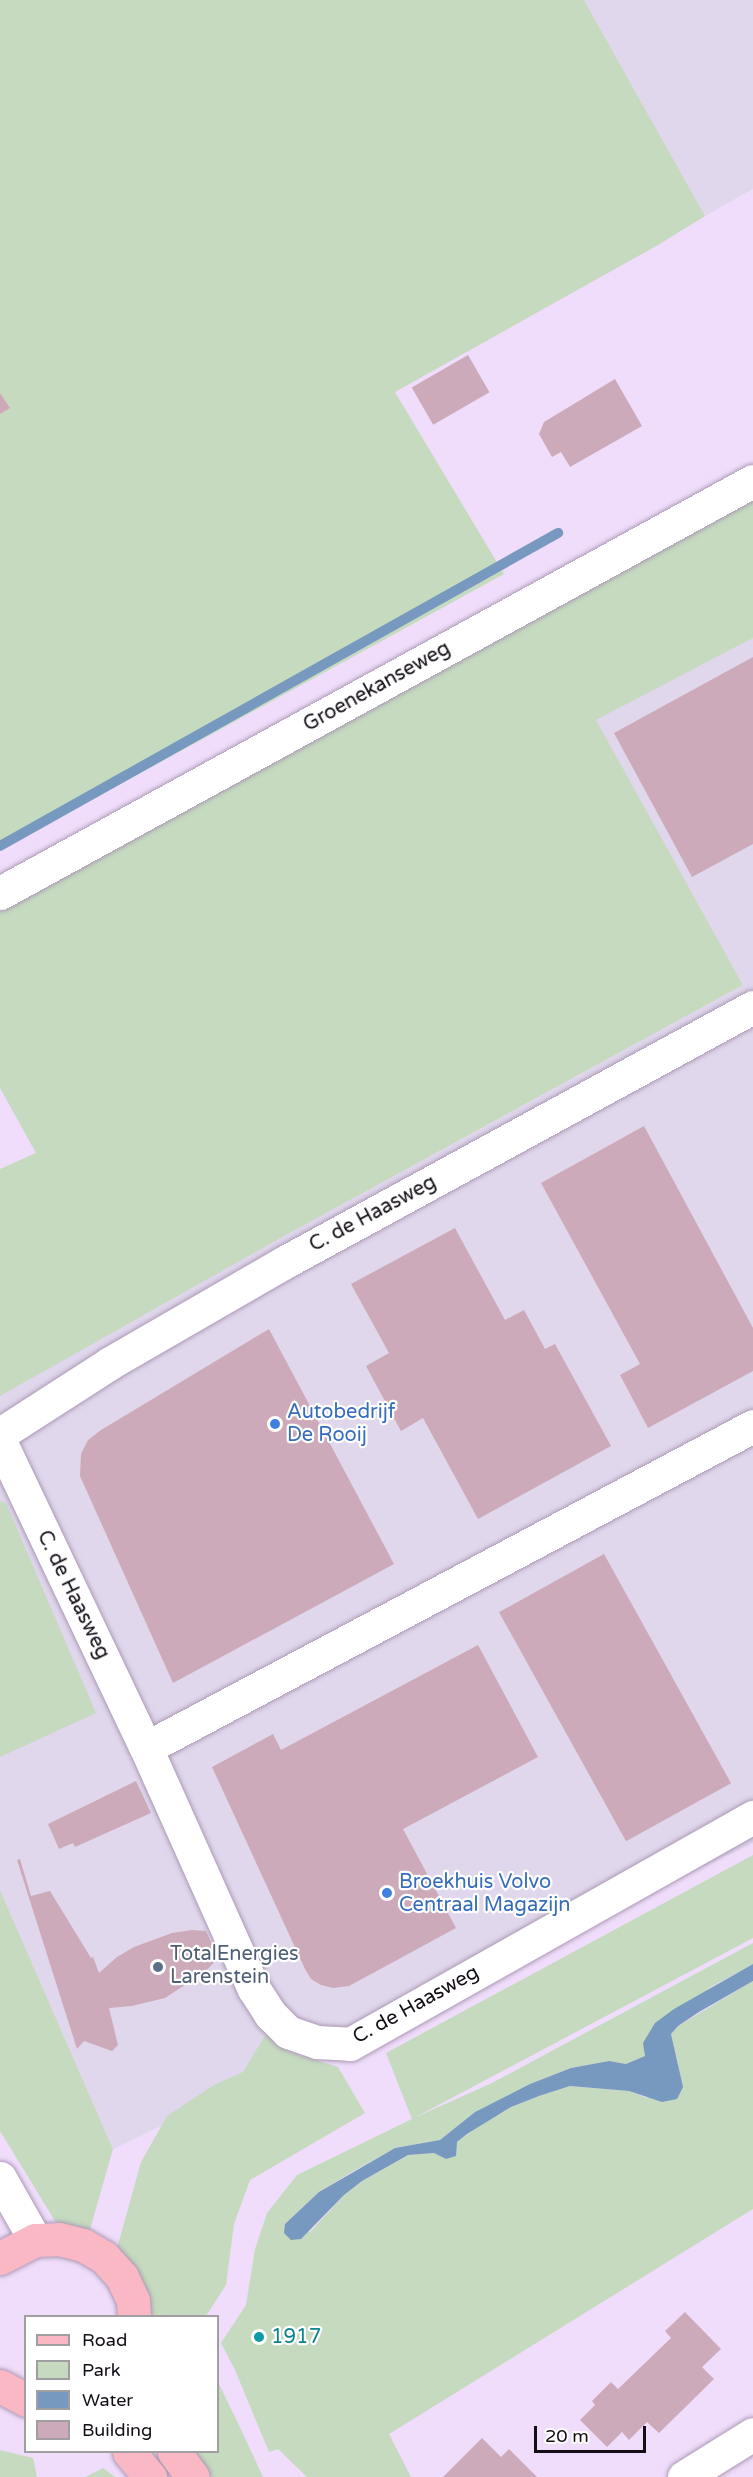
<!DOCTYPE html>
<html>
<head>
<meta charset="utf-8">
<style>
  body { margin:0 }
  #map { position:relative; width:753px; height:2477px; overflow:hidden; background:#f0ddfb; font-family:"Varela Round",sans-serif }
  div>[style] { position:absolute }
  .industrial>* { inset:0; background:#e0d7ec }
  .green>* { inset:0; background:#c5dabf }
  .water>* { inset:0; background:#7899bf }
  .stream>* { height:10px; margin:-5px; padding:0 5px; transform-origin:5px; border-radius:5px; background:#7899bf }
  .building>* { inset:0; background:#ccaab9; transform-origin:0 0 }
  .roads { filter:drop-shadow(0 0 2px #ab99b5) drop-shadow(0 0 2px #ab99b5) }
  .minor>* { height:33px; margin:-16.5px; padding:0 16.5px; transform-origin:16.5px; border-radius:16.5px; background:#fff }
  .major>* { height:33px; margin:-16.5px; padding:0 16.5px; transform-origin:16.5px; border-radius:16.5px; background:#fab8c4 }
  .dots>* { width:16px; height:16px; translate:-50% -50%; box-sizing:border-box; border:3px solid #fff; border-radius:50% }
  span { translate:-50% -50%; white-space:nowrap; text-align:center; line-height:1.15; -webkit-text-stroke:4.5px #fff; paint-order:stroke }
  .street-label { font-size:20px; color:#130d16 }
  .shop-label { font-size:20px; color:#366cbe }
  .left { translate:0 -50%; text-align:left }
  .service-label { font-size:20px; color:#4e5e75 }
  .culture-label { font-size:20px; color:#0d838f }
  .legend { position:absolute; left:24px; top:2315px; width:195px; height:138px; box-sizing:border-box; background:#fff; border:2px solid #a19ea2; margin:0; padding:8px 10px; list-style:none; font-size:18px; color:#130d16 }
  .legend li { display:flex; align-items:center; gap:12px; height:30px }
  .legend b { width:30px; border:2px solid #a19ea2 }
  .scale { position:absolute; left:534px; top:2426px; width:112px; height:27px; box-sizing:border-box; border:3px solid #130d16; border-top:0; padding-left:8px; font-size:18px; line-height:21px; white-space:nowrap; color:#130d16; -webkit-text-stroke:4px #fff; paint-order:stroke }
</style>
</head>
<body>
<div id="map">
  <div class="industrial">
    <i style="clip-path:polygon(584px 0,753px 0,753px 189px,705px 216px)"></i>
    <i style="clip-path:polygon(753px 638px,753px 1843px,113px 2149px,0 1890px,0 1392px,743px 985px,595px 720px)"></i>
  </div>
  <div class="green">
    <i style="clip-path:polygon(0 0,584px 0,705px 216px,658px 245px,395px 392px,504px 574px,0 850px)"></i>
    <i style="clip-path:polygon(753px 495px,753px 638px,596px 720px,743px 985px,277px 1240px,0 1396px,0 1169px,36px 1153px,0 1088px,0 906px)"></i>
    <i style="clip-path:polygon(0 1501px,6px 1503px,96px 1713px,0 1757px)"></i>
    <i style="clip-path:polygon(753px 1855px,753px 1938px,414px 2118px,492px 2083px,753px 1943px,753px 1964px,709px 1988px,646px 2056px,626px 2064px,609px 2061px,571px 2068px,530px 2084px,475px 2112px,440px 2140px,395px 2148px,350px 2173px,319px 2192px,285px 2224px,310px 2232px,344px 2195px,362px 2181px,408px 2155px,434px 2153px,446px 2159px,457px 2142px,483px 2123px,511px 2107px,539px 2096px,570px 2086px,629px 2091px,647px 2098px,678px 2066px,671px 2034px,678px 2026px,753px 1981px,753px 2209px,389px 2434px,411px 2477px,307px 2477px,278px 2449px,269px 2452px,235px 2370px,221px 2343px,246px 2305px,255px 2249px,267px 2213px,297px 2175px,412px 2119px,386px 2053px)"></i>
    <i style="clip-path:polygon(0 1890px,113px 2149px,87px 2240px,55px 2221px,0 2131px)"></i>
    <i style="clip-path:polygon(266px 2034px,293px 2053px,338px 2067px,365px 2113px,250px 2180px,234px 2224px,226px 2285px,206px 2316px,149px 2316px,116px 2252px,141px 2162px,167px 2116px,214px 2085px,243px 2072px)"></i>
    <i style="clip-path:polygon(218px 2382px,237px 2421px,263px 2477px,212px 2477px,193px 2452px,218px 2452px)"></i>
    <i style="clip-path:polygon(0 2450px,33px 2458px,37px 2477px,0 2477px)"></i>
    <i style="clip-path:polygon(103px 2468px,115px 2477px,85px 2477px)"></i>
  </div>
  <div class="water">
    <i style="clip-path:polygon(753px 1964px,753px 1981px,699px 2012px,678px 2026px,671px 2034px,683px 2087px,677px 2099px,662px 2102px,629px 2091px,570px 2086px,539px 2096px,511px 2107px,467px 2134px,457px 2142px,456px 2156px,446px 2159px,434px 2153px,408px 2155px,362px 2181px,344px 2195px,301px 2239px,291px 2240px,284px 2233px,285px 2224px,319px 2192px,395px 2148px,440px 2140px,475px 2112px,530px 2084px,571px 2068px,609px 2061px,626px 2064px,645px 2056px,643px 2043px,655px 2023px,674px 2009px)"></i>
  </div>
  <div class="stream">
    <i style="left:0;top:846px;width:640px;rotate:-29.29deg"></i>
  </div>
  <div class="building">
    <i style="left:468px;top:355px;width:43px;height:65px;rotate:60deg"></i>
    <i style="clip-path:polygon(615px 379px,642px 426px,570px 467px,561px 452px,552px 457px,539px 434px,544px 422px)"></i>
    <i style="clip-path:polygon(0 393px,10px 408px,0 414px)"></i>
    <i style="clip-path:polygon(753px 657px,753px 844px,692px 877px,614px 733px)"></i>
    <i style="clip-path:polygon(644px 1126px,753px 1328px,753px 1371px,648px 1428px,620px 1375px,640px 1364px,541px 1183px)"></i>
    <i style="clip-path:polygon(455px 1228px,505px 1320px,524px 1310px,545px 1349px,555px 1344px,611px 1446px,478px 1519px,423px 1418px,401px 1431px,366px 1366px,389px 1353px,351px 1284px)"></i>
    <i style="clip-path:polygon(269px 1329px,394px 1564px,173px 1683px,80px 1476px,81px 1454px,88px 1440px,101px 1430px)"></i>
    <i style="left:604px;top:1554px;width:262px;height:120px;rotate:61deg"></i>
    <i style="clip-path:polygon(478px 1645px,538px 1757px,403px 1829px,456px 1928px,349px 1986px,333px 1988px,321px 1985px,311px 1979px,305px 1969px,212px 1767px,273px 1734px,281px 1750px)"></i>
    <i style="clip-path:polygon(136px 1781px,151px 1813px,75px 1847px,73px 1843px,59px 1849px,48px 1824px)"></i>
    <i style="clip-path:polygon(20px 1859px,31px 1896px,50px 1891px,91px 1958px,93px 1957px,99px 1973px,117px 1957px,134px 1947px,172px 1933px,192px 1930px,206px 1931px,218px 1958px,205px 1972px,165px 1998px,132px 2006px,109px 2008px,118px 2045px,112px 2051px,84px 2041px,77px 2049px,17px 1860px)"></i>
    <i style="clip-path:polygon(685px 2312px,721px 2349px,702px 2367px,714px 2379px,659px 2433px,647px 2422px,629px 2440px,622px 2432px,607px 2447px,580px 2420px,595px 2405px,592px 2401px,611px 2382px,618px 2389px,671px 2338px,665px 2331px)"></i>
    <i style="clip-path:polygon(482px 2438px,501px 2457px,509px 2449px,537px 2477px,443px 2477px)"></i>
  </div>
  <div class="roads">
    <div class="minor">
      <i style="left:0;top:893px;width:858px;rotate:-28.69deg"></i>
      <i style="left:0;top:1434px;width:131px;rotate:-32.8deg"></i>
      <i style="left:110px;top:1363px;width:202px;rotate:-30deg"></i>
      <i style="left:285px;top:1262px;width:533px;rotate:-28.58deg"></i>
      <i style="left:0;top:1441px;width:340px;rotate:64.6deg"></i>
      <i style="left:146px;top:1748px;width:264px;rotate:65.9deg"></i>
      <i style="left:254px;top:1989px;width:30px;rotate:57deg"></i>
      <i style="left:270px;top:2014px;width:25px;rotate:45deg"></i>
      <i style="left:288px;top:2032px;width:31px;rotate:19deg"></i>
      <i style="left:317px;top:2042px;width:33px;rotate:3deg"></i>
      <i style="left:350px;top:2044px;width:463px;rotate:-29.4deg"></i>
      <i style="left:146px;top:1748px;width:687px;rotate:-27.94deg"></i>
      <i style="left:0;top:2178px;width:71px;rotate:60.6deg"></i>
      <i style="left:684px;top:2477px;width:81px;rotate:-31.9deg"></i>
    </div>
    <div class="major">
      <i style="left:0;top:2258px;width:39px;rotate:-27deg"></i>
      <i style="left:35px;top:2240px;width:24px;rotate:-2deg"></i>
      <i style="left:59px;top:2239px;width:25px;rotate:14deg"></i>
      <i style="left:83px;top:2245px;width:24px;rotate:30deg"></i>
      <i style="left:104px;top:2257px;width:27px;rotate:48deg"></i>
      <i style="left:122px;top:2277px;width:26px;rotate:65deg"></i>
      <i style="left:133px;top:2301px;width:15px;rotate:86deg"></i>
      <i style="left:0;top:2386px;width:30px;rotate:28deg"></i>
      <i style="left:129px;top:2452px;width:33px;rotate:50deg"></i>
      <i style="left:174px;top:2452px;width:31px;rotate:53deg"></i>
    </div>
  </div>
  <div class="dots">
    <i style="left:275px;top:1424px;background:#3f7fe0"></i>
    <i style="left:387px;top:1893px;background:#3f7fe0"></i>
    <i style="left:158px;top:1967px;background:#5c6f8a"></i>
    <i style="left:259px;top:2337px;background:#0f9aa8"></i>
  </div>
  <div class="street-label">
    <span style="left:377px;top:687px;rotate:-29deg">Groenekanseweg</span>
    <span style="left:373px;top:1214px;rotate:-28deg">C. de Haasweg</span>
    <span style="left:73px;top:1595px;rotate:64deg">C. de Haasweg</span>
    <span style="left:416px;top:2005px;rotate:-29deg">C. de Haasweg</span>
  </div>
  <div class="shop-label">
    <span class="left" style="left:287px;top:1424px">Autobedrijf<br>De Rooij</span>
    <span class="left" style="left:399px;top:1894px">Broekhuis Volvo<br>Centraal Magazijn</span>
  </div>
  <div class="service-label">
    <span class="left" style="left:170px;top:1966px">TotalEnergies<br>Larenstein</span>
  </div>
  <div class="culture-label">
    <span class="left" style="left:271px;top:2337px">1917</span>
  </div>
  <ul class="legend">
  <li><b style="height:8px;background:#fab8c4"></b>Road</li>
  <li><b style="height:16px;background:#c5dabf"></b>Park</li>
  <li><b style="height:16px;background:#7899bf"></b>Water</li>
  <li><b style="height:16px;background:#ccaab9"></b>Building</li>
  </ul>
  <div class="scale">20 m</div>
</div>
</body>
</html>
